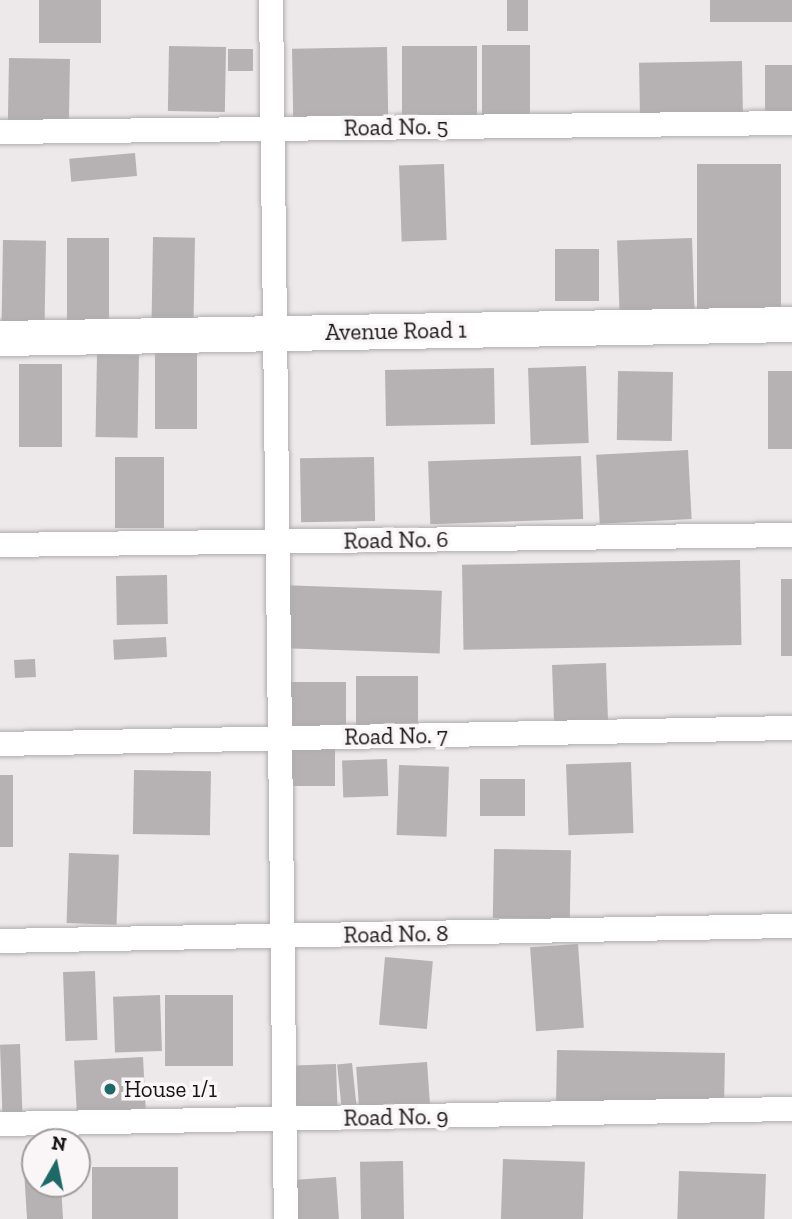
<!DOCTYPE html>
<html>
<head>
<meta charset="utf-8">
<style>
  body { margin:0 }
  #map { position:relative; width:792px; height:1219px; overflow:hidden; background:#ede9ea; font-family:"Zilla Slab",serif }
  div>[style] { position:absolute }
  .building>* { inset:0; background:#b6b2b3; transform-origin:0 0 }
  .roads { filter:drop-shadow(0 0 2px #b0acae) drop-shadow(0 0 2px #b0acae) }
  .street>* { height:24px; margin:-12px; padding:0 12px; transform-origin:12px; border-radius:12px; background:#fff }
  .secondary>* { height:35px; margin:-17.5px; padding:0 17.5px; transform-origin:17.5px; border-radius:17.5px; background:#fff }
  .dots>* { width:19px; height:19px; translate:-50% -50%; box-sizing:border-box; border:4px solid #faf6f8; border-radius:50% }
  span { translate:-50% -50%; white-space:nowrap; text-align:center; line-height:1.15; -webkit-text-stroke:7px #faf6f8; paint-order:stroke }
  .street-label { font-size:23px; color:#171616 }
  .poi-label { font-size:23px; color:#171616 }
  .left { translate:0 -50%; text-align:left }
  .north { position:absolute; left:21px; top:1128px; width:70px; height:70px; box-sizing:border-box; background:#faf6f8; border:2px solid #9f9c9e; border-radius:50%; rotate:9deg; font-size:19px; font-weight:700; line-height:28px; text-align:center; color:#171616 }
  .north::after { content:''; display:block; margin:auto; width:24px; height:32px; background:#1d6967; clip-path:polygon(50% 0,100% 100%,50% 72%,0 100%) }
</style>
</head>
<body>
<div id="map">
  <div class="building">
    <i style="left:39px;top:0;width:62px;height:43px"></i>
    <i style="left:507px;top:0;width:21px;height:31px"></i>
    <i style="left:710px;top:0;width:82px;height:22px"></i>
    <i style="left:482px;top:45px;width:48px;height:76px"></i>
    <i style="left:169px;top:46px;width:57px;height:65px;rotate:1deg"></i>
    <i style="left:402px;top:46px;width:75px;height:75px"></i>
    <i style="left:387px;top:47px;width:71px;height:95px;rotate:89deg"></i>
    <i style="left:228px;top:49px;width:25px;height:22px"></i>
    <i style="left:9px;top:58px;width:61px;height:73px;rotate:1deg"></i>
    <i style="left:742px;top:61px;width:69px;height:103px;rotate:89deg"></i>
    <i style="left:765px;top:65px;width:27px;height:69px"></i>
    <i style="left:135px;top:153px;width:23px;height:66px;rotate:85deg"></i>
    <i style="left:444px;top:164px;width:76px;height:45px;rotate:88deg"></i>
    <i style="left:697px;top:164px;width:84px;height:151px"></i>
    <i style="left:153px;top:237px;width:42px;height:84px;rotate:1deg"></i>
    <i style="left:67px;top:238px;width:42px;height:83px"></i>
    <i style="left:692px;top:238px;width:72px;height:75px;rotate:88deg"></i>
    <i style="left:3px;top:240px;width:43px;height:84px;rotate:1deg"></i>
    <i style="left:555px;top:249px;width:44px;height:52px"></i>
    <i style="left:155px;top:345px;width:42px;height:84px"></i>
    <i style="left:97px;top:354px;width:42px;height:83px;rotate:1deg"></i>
    <i style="left:19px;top:364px;width:43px;height:83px"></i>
    <i style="left:586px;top:366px;width:77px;height:58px;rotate:88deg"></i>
    <i style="left:494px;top:368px;width:56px;height:109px;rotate:89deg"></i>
    <i style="left:618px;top:371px;width:55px;height:69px;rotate:1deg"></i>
    <i style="left:768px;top:371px;width:24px;height:78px"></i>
    <i style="left:688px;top:450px;width:69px;height:92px;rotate:87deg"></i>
    <i style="left:581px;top:456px;width:63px;height:153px;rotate:88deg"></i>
    <i style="left:115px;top:457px;width:49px;height:71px"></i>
    <i style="left:374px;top:457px;width:64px;height:74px;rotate:89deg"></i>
    <i style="left:740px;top:560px;width:85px;height:278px;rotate:89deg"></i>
    <i style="left:167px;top:575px;width:49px;height:51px;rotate:89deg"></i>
    <i style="left:781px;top:579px;width:11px;height:77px"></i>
    <i style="left:280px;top:585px;width:162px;height:63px;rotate:2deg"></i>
    <i style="left:166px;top:637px;width:20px;height:53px;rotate:87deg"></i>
    <i style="left:35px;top:659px;width:18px;height:21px;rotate:87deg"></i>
    <i style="left:606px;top:663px;width:71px;height:54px;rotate:88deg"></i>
    <i style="left:356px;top:676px;width:62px;height:71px"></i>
    <i style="left:270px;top:682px;width:76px;height:59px"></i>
    <i style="left:335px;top:748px;width:38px;height:45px;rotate:90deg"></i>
    <i style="left:387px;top:759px;width:37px;height:45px;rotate:88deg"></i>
    <i style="left:631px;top:762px;width:71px;height:65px;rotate:88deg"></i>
    <i style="left:399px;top:765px;width:50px;height:70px;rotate:2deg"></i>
    <i style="left:134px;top:770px;width:77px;height:64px;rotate:1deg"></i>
    <i style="left:0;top:775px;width:13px;height:72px"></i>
    <i style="left:525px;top:779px;width:37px;height:45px;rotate:90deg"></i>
    <i style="left:494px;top:849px;width:77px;height:69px;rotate:1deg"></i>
    <i style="left:69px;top:853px;width:50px;height:70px;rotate:2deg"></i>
    <i style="left:578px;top:944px;width:84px;height:48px;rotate:86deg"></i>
    <i style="left:385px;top:957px;width:48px;height:68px;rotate:5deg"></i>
    <i style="left:95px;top:971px;width:69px;height:32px;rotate:88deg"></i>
    <i style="left:160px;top:995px;width:56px;height:47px;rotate:88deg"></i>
    <i style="left:165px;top:995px;width:68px;height:71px"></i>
    <i style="left:20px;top:1044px;width:73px;height:20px;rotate:88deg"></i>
    <i style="left:557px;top:1050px;width:168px;height:67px;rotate:1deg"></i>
    <i style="left:143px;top:1057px;width:60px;height:69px;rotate:87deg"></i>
    <i style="left:427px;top:1062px;width:44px;height:71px;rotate:86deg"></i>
    <i style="left:352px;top:1063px;width:48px;height:15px;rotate:84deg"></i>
    <i style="left:336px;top:1064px;width:62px;height:54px;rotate:88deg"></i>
    <i style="left:503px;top:1159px;width:82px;height:60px;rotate:2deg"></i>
    <i style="left:403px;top:1161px;width:58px;height:43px;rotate:89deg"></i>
    <i style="left:178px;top:1167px;width:52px;height:86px;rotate:90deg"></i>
    <i style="clip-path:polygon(24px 1170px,35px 1170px,35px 1184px,61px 1184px,63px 1219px,27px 1219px)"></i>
    <i style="left:679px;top:1171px;width:87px;height:48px;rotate:2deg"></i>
    <i style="left:336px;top:1177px;width:42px;height:54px;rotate:86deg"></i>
  </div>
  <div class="roads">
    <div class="street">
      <i style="left:271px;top:0;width:1219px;rotate:89.3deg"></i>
      <i style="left:0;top:132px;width:792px;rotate:-0.65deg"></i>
      <i style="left:0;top:545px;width:792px;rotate:-0.72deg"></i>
      <i style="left:0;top:744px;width:792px;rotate:-1.16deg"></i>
      <i style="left:0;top:941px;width:792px;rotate:-1.09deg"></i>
      <i style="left:0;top:1124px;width:792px;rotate:-1.09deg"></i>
    </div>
    <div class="secondary">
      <i style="left:0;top:338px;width:792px;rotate:-1.01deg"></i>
    </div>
  </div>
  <div class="dots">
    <i style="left:110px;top:1089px;background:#1d6967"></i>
  </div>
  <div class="street-label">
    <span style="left:396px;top:127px;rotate:-1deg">Road No. 5</span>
    <span style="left:396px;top:331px;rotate:-1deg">Avenue Road 1</span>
    <span style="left:396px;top:540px;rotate:-1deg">Road No. 6</span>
    <span style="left:396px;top:736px;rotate:-1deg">Road No. 7</span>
    <span style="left:396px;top:934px;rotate:-1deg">Road No. 8</span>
    <span style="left:396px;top:1117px;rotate:-1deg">Road No. 9</span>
  </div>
  <div class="poi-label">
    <span class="left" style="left:124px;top:1089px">House 1/1</span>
  </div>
  <div class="north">N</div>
</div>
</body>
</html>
